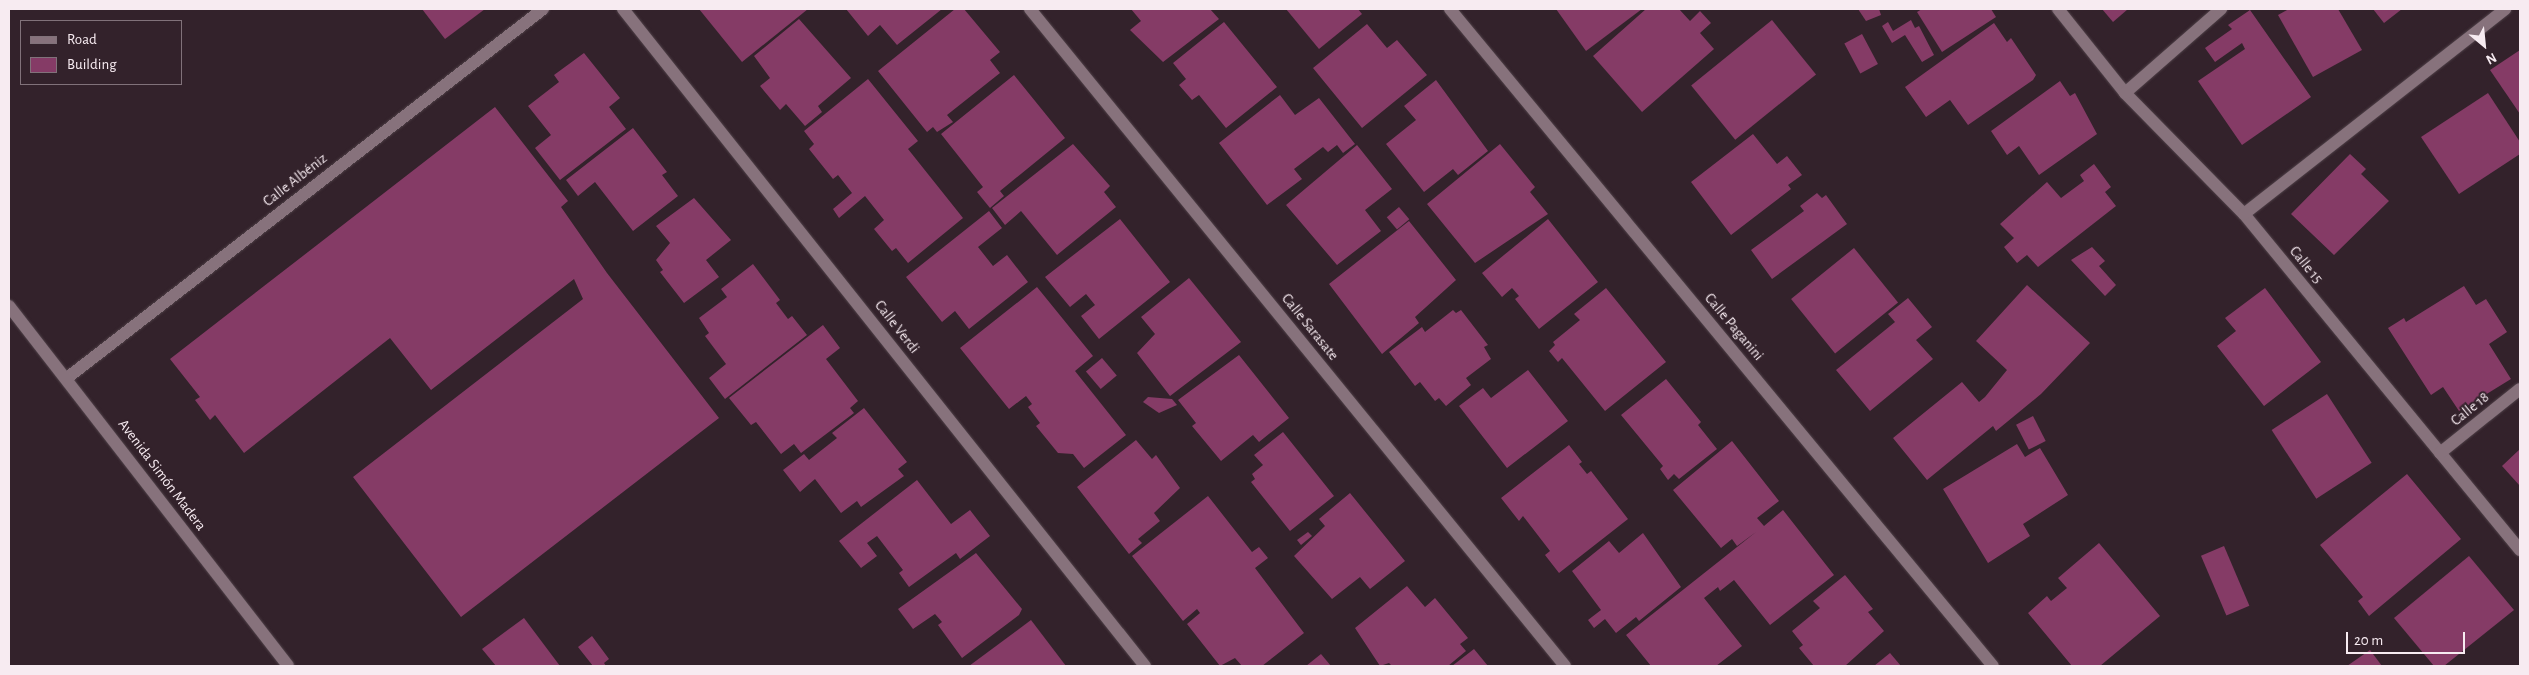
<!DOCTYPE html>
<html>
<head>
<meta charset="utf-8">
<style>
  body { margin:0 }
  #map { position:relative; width:2529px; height:675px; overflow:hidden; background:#33222b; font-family:"Alegreya Sans",sans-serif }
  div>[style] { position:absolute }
  .building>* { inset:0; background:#853b66; transform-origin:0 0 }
  .roads { filter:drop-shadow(0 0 1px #4f4148) drop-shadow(0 0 1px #4f4148) }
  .minor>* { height:12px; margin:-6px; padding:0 6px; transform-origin:6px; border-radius:6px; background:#87727c }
  .tertiary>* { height:12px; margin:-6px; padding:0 6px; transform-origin:6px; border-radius:6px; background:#87727c }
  span { translate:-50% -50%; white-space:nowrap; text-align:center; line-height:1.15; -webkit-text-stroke:4px #33222b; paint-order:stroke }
  .street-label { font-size:15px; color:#f7ebf1 }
  .frame { position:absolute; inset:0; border:10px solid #f7ebf1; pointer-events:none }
  .legend { position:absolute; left:20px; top:20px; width:162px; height:65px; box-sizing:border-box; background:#33222b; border:1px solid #81727a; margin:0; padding:6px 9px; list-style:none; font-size:15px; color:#f7ebf1 }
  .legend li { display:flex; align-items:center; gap:10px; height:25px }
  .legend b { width:25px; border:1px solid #81727a }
  .north { position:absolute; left:2459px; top:20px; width:50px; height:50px; -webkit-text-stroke:4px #33222b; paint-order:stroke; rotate:152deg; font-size:14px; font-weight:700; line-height:20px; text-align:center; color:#f7ebf1 }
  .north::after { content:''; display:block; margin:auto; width:18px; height:22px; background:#f7ebf1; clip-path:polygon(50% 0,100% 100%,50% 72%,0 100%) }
  .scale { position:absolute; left:2346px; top:632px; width:119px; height:22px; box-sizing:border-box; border:2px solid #f7ebf1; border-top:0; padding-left:6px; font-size:15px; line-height:18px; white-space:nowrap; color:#f7ebf1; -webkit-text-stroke:4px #33222b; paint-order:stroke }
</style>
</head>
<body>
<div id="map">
  <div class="building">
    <i style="clip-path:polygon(422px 9px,485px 9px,445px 39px)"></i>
    <i style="clip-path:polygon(699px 9px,808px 9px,742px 62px)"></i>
    <i style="clip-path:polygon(846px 9px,942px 9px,897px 45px,880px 25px,868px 36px)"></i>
    <i style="clip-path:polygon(955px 9px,964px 9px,1000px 52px,990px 60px,1000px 73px,947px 115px,953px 122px,937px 132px,933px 127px,927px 132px,878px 71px)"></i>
    <i style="clip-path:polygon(1131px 9px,1210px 9px,1219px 19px,1163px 62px,1130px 30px,1141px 21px)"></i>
    <i style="clip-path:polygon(1286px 9px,1358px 9px,1362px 14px,1319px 49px)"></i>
    <i style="clip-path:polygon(1556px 9px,1642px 9px,1586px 51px)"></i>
    <i style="clip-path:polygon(1646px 9px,1679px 9px,1690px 21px,1700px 11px,1711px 23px,1700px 33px,1714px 49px,1642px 112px,1593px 56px)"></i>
    <i style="clip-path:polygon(1858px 9px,1879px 9px,1881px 15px,1866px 21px)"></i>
    <i style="clip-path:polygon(1922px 9px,1991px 9px,1996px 17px,1942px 52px,1917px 12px)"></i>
    <i style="clip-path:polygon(2102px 9px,2128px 9px,2113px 22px)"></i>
    <i style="clip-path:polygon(2289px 9px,2338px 9px,2362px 50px,2313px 77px,2278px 15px)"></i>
    <i style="clip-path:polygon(2373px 9px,2402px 9px,2384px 23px)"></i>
    <i style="clip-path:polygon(2250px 10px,2311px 97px,2242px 145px,2198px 81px,2245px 49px,2242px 43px,2215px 62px,2205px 48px,2232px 29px,2228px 25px)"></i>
    <i style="clip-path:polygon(799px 19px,851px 78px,818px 106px,822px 112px,805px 126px,786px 104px,780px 110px,760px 86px,770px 78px,754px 56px)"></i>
    <i style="left:1772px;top:20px;width:70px;height:104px;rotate:51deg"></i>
    <i style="clip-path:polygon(1911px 20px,1915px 28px,1919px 26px,1934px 55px,1922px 62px,1905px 35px,1892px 43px,1882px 26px,1888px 22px,1893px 31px)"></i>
    <i style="clip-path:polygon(1224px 22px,1277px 87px,1226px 128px,1199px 95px,1192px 100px,1179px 85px,1186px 79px,1173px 63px)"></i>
    <i style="clip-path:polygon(1994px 23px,2007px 42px,2011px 38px,2036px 75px,2033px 80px,1968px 125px,1950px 100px,1926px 117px,1905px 87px)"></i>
    <i style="clip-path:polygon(1367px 24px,1387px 48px,1397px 40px,1427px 75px,1362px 128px,1313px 68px)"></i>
    <i style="left:1862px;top:34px;width:34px;height:20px;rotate:62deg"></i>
    <i style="clip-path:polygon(2520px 50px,2520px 114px,2490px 70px)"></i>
    <i style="clip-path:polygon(584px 53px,620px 98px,609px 107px,626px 129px,560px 180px,535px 148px,551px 135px,528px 106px,559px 82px,554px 75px)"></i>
    <i style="clip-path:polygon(1014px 75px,1065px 138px,1000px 191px,1004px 196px,990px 208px,977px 192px,983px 187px,941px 134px)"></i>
    <i style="clip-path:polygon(868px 79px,918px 141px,908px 149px,963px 218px,908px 263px,896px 248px,892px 251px,874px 229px,884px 220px,865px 196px,839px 218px,833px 209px,852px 193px,838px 175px,833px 179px,809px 149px,814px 144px,804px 131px)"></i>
    <i style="clip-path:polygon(1436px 80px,1488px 151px,1458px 175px,1453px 169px,1424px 192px,1386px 144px,1416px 120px,1404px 106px)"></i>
    <i style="clip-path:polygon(2060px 81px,2070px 96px,2075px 93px,2097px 134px,2039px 175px,2019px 146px,2007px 155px,1991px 131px)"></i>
    <i style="clip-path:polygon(2488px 93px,2520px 142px,2520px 154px,2459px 194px,2421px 137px)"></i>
    <i style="clip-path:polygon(1280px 95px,1295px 115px,1319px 98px,1355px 144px,1343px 153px,1337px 145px,1328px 152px,1323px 147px,1294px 169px,1302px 179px,1267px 205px,1219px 143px)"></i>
    <i style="clip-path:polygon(495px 107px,568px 201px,561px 207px,607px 273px,719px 418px,461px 617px,353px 477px,583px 299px,574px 279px,431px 390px,390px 338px,244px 453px,215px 415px,210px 420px,195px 400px,200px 397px,170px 359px)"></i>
    <i style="clip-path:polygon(633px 128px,667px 172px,662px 175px,678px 196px,633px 231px,595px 182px,578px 196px,566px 180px)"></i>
    <i style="clip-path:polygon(1753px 134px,1777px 164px,1787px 156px,1802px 175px,1788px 185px,1791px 189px,1731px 235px,1691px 182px)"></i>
    <i style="clip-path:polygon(1073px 144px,1110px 186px,1104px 192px,1116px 207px,1057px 255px,1021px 211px,1005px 225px,992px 208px)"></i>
    <i style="clip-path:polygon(1500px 144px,1535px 187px,1530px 192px,1548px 214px,1475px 263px,1427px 204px)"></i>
    <i style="clip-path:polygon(1357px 145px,1392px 189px,1365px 210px,1381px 231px,1337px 265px,1286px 205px)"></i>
    <i style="clip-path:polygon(2350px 154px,2366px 169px,2361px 174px,2389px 201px,2334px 255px,2291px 214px)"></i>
    <i style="clip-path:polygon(2094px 164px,2111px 187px,2105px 192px,2116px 206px,2038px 267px,2027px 255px,2017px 263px,2004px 247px,2014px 238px,2000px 224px,2047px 182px,2061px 198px,2084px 181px,2080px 175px)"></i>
    <i style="clip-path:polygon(1817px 193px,1822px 198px,1826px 195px,1847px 224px,1772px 279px,1751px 250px,1804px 211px,1800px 206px)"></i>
    <i style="clip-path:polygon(694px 198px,731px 240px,706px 260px,719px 277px,684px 303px,660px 272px,663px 270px,656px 260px,670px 243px,656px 226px)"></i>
    <i style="left:1399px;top:207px;width:16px;height:16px;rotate:50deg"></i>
    <i style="clip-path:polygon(989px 211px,1002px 228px,978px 247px,993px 266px,1007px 255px,1028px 282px,969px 329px,955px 311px,942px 322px,906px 277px)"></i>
    <i style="clip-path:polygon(1120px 219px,1170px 282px,1099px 339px,1081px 316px,1095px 305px,1086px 294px,1070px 307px,1045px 277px)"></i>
    <i style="clip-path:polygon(1548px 219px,1598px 282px,1539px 329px,1515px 299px,1519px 296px,1512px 288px,1502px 297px,1482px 273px)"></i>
    <i style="clip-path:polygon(1409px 221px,1456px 280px,1415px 317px,1419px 323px,1382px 354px,1329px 284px)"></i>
    <i style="clip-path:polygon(2092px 247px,2105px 261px,2099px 266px,2116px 285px,2105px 296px,2071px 260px)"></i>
    <i style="left:1854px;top:248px;width:70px;height:81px;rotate:51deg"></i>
    <i style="clip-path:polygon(753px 264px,780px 300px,776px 303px,788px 319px,792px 316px,807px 335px,725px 399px,709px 378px,726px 364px,705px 336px,709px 333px,699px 318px,727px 297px,721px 289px)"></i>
    <i style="clip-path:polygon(1189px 278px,1241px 342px,1170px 396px,1137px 353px,1155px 334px,1141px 317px)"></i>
    <i style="clip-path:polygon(2027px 285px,2090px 343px,2041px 394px,1996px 431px,1993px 426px,1927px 480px,1893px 438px,1962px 382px,1979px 402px,1985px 397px,2007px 370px,1976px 341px)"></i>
    <i style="clip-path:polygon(2464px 286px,2476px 305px,2486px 299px,2507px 332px,2489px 344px,2511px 379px,2459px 411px,2443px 387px,2431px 395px,2388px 328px,2404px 318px,2406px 322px)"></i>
    <i style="clip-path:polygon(1037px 287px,1093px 356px,1075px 371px,1126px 435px,1084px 468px,1073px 454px,1058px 453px,1036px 426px,1040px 423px,1028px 407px,1032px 404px,1026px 396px,1009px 409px,960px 348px)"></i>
    <i style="clip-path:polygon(1606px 288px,1666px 362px,1605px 411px,1562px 358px,1558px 362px,1549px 351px,1555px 345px,1553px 342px,1580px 320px,1574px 314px)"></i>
    <i style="clip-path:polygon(2265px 288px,2321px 362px,2264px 406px,2217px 346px,2236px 331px,2225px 318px)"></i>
    <i style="clip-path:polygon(1908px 298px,1932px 327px,1916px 340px,1933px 359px,1870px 411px,1836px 370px,1895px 322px,1888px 314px)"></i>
    <i style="clip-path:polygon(1453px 310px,1456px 313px,1461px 310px,1488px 345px,1484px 347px,1491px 359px,1466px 378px,1471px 385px,1446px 406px,1439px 398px,1435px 401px,1420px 382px,1415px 386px,1389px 352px,1422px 327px,1425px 332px)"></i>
    <i style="clip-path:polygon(823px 325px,840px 348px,826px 359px,858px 401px,850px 408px,854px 413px,801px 453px,794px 444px,781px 454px,756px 422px,751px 425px,729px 398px)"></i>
    <i style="clip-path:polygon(1239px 355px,1289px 418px,1259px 442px,1253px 435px,1221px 461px,1192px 426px,1196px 423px,1178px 400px)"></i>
    <i style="left:1102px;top:358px;width:23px;height:21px;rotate:50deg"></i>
    <i style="clip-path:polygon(1528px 370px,1568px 421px,1507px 468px,1459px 406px,1483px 388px,1491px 398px)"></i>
    <i style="clip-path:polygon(1666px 379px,1701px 422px,1698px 425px,1717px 449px,1679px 479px,1674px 474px,1668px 480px,1660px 469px,1663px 466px,1621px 415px)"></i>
    <i style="left:2327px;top:394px;width:82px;height:66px;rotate:57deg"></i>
    <i style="clip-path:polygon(1148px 397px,1172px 399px,1177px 405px,1159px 413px,1143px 402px)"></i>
    <i style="clip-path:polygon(864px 408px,907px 462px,898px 469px,904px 476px,861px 507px,857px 501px,841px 513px,815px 479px,800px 492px,783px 470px,804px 454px,809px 460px,837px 438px,832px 433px)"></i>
    <i style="left:2033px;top:416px;width:28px;height:19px;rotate:63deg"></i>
    <i style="clip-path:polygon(1283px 432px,1334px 496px,1290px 531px,1251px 482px,1255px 479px,1252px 474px,1263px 465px,1254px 455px)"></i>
    <i style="clip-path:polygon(1136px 440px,1152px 459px,1156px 455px,1180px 488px,1154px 513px,1160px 521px,1138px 539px,1142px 543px,1129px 554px,1077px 487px)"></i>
    <i style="clip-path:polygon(1732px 441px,1779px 501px,1757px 518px,1764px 526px,1783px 510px,1834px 575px,1770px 625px,1734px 580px,1720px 591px,1718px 587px,1704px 598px,1742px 646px,1716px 666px,1651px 666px,1626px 635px,1756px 532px,1737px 546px,1732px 539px,1721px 548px,1673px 490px)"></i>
    <i style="clip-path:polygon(2017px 444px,2025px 457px,2040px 448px,2068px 495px,2023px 524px,2030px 536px,1988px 563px,1943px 489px)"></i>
    <i style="clip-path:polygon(1569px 445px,1582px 462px,1579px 464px,1587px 474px,1591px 471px,1628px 519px,1559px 573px,1545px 555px,1550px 551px,1523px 516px,1519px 521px,1501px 498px)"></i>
    <i style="clip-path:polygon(2520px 449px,2520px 486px,2502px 466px)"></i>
    <i style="clip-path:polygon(2407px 474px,2461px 539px,2369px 616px,2358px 601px,2363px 597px,2320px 545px)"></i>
    <i style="clip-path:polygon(917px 480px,951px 524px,970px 510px,990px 536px,960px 559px,956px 553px,909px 587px,899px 573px,903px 570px,877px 536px,867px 543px,877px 556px,861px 568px,839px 541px)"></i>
    <i style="clip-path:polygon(1350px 493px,1405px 561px,1370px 589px,1360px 577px,1332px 599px,1294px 556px,1325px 526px,1319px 519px)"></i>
    <i style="clip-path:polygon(1208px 496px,1252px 552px,1259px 547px,1268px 558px,1255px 568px,1304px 633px,1262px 666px,1242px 666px,1235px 658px,1220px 666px,1187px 624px,1200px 613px,1197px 609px,1183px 621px,1132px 556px)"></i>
    <i style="clip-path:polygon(1308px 532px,1312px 536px,1301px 545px,1297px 540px)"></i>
    <i style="clip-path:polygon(1643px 533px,1681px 587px,1639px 621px,1636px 617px,1616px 633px,1605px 619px,1594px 628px,1588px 620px,1601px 610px,1572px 571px,1609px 541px,1619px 553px)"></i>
    <i style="clip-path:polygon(2099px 543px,2160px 616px,2100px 666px,2072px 666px,2028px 613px,2047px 596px,2051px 601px,2067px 588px,2058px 578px)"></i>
    <i style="left:2224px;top:546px;width:65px;height:25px;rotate:67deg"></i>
    <i style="clip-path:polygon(976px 553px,1022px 609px,1019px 615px,962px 658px,938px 625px,942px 622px,935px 614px,913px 629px,898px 609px)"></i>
    <i style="clip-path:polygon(2469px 556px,2514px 610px,2444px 666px,2434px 666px,2394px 618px)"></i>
    <i style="clip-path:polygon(1845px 575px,1873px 609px,1868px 612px,1884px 631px,1845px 666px,1814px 666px,1799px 648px,1803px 645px,1792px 631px,1820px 608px,1813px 601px)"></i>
    <i style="clip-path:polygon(1407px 586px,1425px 607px,1435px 598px,1468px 638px,1460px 644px,1466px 651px,1448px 666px,1392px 666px,1389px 663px,1380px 666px,1355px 628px)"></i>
    <i style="clip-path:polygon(524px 618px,560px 666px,496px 666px,482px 649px)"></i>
    <i style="clip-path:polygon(1031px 620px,1066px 666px,969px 666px)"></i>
    <i style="clip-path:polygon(592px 636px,609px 659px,604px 663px,606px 666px,593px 666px,578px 647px)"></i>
    <i style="clip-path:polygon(1474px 649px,1488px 666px,1452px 666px)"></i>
    <i style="clip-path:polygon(2370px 650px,2382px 666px,2347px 666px)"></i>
    <i style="clip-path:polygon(1890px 653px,1901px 666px,1874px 666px)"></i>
    <i style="clip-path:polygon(1321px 654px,1331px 666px,1306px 666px)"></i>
  </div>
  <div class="roads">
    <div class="minor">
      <i style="left:623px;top:9px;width:839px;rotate:51.53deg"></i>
      <i style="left:1030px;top:9px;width:847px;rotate:50.84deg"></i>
      <i style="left:1450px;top:9px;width:852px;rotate:50.43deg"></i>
      <i style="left:2058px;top:9px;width:107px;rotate:51.4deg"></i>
      <i style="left:2125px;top:93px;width:170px;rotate:45.5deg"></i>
      <i style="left:2244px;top:214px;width:435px;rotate:50.6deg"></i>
      <i style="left:2125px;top:93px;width:128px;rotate:-41.2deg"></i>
      <i style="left:2244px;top:214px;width:332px;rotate:-38.1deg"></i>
      <i style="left:67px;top:378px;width:602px;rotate:-37.78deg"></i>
      <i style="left:2440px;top:453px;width:102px;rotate:-38.7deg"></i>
    </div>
    <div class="tertiary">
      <i style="left:9px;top:306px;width:455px;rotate:52.2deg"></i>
    </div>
  </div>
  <div class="street-label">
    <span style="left:295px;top:180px;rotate:-38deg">Calle Albéniz</span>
    <span style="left:2306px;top:265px;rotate:51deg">Calle 15</span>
    <span style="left:897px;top:327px;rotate:52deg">Calle Verdi</span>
    <span style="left:1310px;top:327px;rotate:51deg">Calle Sarasate</span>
    <span style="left:1734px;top:327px;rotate:50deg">Calle Paganini</span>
    <span style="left:2470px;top:409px;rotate:-39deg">Calle 18</span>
    <span style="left:162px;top:475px;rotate:53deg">Avenida Simón Madera</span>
  </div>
  <div class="frame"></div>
  <ul class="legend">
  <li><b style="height:6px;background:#87727c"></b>Road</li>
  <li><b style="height:14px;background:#853b66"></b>Building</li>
  </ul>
  <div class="north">N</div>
  <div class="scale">20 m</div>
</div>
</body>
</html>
